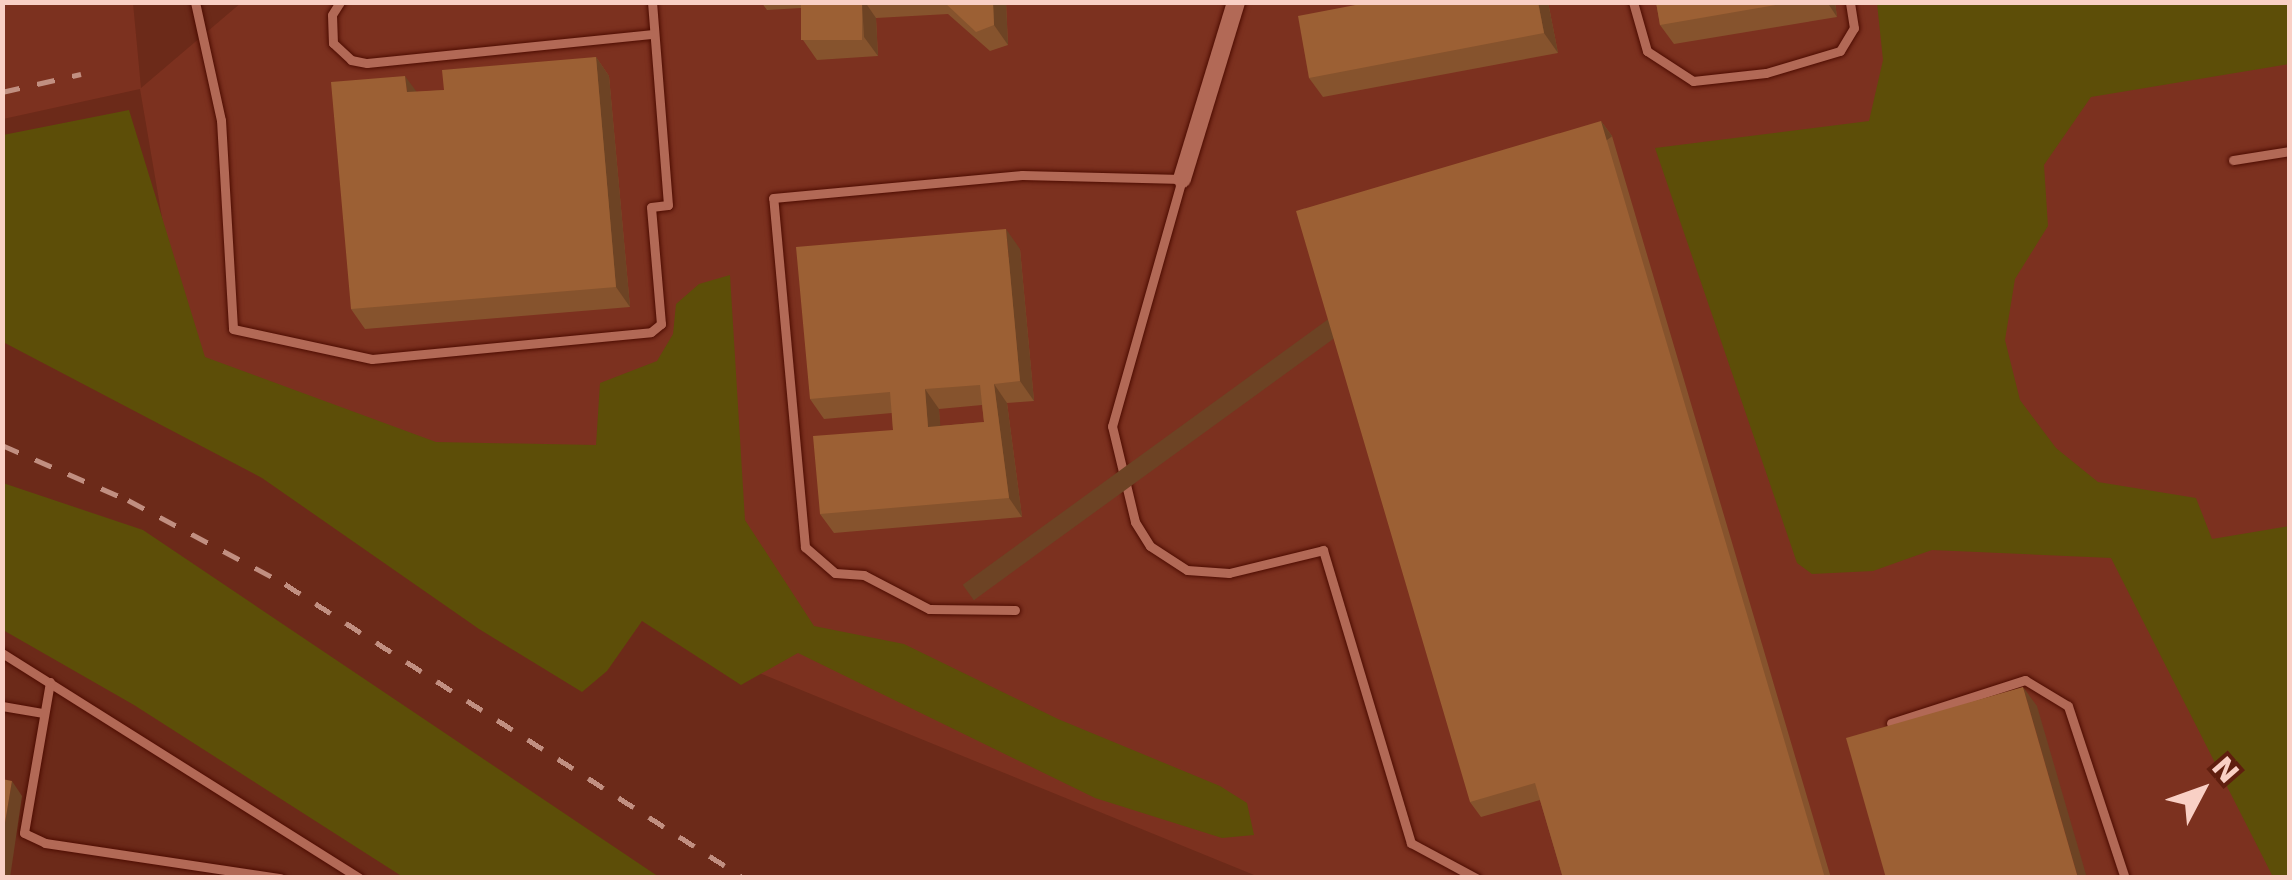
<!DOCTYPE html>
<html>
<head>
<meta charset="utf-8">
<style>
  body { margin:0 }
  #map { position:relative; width:2292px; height:880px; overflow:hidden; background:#6c2a19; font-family:"DejaVu Sans",sans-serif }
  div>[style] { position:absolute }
  .built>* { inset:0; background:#7c311f }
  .green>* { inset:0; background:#5d4e08 }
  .roads { filter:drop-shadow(0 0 2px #4d0c00) drop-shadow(0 0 2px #4d0c00) }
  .service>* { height:9px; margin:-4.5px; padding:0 4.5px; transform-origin:4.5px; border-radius:4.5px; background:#b26956 }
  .minor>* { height:18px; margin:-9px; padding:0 9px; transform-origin:9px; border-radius:9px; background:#b26956 }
  .rail>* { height:5px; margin-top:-2.5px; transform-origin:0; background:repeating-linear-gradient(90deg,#c18f81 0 18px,transparent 0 36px) }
  .wall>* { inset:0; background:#86532d }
  .shaded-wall>* { inset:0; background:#6d4324; transform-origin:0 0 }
  .building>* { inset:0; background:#9c6034; transform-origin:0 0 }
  span { translate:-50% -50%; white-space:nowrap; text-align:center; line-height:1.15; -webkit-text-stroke:10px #5f1e0e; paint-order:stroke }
  .frame { position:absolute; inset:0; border:5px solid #f9d0c5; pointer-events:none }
  .north { position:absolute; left:2152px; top:740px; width:100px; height:100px; -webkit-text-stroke:8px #5f1e0e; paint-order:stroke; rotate:49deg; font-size:28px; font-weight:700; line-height:40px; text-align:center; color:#f9d0c5 }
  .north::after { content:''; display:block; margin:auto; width:35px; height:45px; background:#f9d0c5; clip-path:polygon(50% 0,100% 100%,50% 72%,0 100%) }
</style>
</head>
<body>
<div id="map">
  <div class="built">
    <i style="clip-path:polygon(242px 2px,2289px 3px,2289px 877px,1259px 877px,752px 670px,193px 399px,140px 89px,3px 119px,2px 3px,133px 3px,141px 88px)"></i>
  </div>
  <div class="green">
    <i style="clip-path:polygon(1877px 3px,2289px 3px,2289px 64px,2091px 97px,2044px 165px,2048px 226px,2015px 279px,2005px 340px,2020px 400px,2056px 448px,2098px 482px,2196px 498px,2212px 539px,2289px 526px,2289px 877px,2273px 877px,2111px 558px,1932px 550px,1873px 571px,1812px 574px,1797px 563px,1655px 148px,1869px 121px,1883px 60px)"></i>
    <i style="clip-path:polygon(129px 110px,205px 357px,436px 442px,596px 445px,600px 383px,657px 361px,673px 334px,676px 304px,699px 284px,730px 275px,745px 520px,814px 626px,904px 644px,1058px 719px,1220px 786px,1247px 803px,1254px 835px,1222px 838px,1095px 798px,798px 653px,741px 685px,642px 621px,607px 671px,582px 692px,479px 629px,262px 478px,3px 342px,3px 135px)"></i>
    <i style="clip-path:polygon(3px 483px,143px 530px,659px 877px,403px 877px,134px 705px,3px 630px)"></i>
  </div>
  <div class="roads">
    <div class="service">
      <i style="left:195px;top:2px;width:121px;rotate:77.6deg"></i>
      <i style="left:221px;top:120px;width:209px;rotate:86.7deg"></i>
      <i style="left:233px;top:329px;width:142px;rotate:12.2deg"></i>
      <i style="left:372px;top:359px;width:280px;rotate:-5.5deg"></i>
      <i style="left:651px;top:332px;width:13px;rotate:-39deg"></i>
      <i style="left:661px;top:324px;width:117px;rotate:-94.9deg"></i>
      <i style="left:651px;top:207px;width:17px;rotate:-7deg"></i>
      <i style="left:668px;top:205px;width:204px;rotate:-94.5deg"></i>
      <i style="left:340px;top:2px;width:15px;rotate:122deg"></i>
      <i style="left:332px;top:15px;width:28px;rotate:88deg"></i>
      <i style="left:333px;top:43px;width:25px;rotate:43deg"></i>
      <i style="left:351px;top:60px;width:16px;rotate:11deg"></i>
      <i style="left:367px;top:63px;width:288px;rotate:-5.8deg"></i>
      <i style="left:1633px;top:2px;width:51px;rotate:74.1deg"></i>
      <i style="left:1647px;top:51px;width:55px;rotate:33.1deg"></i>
      <i style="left:1693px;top:81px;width:73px;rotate:-6.3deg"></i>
      <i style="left:1766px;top:73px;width:77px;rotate:-16.6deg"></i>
      <i style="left:1840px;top:51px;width:27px;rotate:-59deg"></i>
      <i style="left:1854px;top:28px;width:26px;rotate:-99deg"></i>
      <i style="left:2233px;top:160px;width:58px;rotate:-9deg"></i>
      <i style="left:1015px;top:610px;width:86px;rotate:-179.3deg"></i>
      <i style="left:929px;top:609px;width:73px;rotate:-152.4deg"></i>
      <i style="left:864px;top:575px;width:29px;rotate:-176deg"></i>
      <i style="left:835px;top:573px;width:40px;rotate:-139deg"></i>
      <i style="left:805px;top:547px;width:350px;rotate:-95.2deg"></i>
      <i style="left:773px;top:198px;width:250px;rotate:-5.3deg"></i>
      <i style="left:1022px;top:175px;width:160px;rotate:1.4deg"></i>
      <i style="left:1182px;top:179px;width:257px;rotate:105.8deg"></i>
      <i style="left:1112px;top:426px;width:99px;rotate:76.5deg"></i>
      <i style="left:1135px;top:522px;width:28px;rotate:58deg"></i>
      <i style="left:1150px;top:546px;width:44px;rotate:33deg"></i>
      <i style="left:1187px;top:570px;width:42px;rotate:4.1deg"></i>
      <i style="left:1229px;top:573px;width:97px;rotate:-13.7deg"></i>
      <i style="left:1323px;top:550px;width:306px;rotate:73.3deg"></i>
      <i style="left:1411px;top:843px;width:74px;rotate:28.3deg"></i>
      <i style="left:2px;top:653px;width:422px;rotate:32.2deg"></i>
      <i style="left:50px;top:682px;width:153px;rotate:99.8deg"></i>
      <i style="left:24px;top:833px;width:23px;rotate:25deg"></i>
      <i style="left:45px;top:843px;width:238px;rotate:8.5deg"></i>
      <i style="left:2px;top:706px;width:42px;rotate:9.7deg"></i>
      <i style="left:1891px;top:723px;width:141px;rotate:-17.8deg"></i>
      <i style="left:2025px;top:680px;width:50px;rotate:31.2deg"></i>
      <i style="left:2068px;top:706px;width:181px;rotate:71.7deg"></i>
    </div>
    <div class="minor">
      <i style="left:1182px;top:179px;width:185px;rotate:-73deg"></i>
    </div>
  </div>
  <div class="rail">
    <i style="left:2px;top:92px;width:81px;rotate:-12.8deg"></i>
    <i style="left:2px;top:445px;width:137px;rotate:23.6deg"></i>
    <i style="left:128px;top:500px;width:178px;rotate:28.1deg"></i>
    <i style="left:285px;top:584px;width:545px;rotate:32.64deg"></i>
  </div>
  <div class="wall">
    <i style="clip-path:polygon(761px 2px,1006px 2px,1008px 45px,990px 51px,948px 14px,876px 18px,878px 56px,817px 60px,803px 40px,801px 8px,767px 10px)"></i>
    <i style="clip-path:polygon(1371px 2px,1548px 2px,1558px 53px,1323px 97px,1309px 78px)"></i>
    <i style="clip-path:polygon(1656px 2px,1835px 2px,1837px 17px,1674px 44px,1660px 25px)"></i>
    <i style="clip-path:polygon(596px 57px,609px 76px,630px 307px,365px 329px,351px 309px,417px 92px,444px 90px)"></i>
    <i style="clip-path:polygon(1601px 121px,1612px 136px,1831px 878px,1563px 878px,1540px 800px,1481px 817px,1470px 802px)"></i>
    <i style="clip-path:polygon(evenodd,1020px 249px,1034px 401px,1007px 403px,1022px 517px,834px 533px,820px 514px,893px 430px,892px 413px,824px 419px,810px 399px,1020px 249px,982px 405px,984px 422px,940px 426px,939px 409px,982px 405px)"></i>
  </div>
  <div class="shaded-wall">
    <i style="clip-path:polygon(862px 2px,865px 2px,876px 18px,878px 56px,864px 37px)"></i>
    <i style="clip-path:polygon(993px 2px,1006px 2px,1008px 45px,994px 25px)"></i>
    <i style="clip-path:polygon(1538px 2px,1548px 2px,1558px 53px,1544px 33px)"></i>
    <i style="clip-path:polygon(1827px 2px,1835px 2px,1837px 17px)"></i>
    <i style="clip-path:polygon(596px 57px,609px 76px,630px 307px,616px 287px)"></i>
    <i style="clip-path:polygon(405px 76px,419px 95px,407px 92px)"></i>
    <i style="left:1601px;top:121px;width:19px;height:789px;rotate:54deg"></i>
    <i style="clip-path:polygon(1006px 229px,1020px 249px,1034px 401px,1020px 381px)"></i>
    <i style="clip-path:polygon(994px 384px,1007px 403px,1022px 517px,1009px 498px)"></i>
    <i style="clip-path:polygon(925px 389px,939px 409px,942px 446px,928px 427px)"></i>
    <i style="clip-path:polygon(2023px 687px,2037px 706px,2087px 878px,2078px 878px)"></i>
    <i style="clip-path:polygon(12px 781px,22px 796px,10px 878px,2px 878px,2px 841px)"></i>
  </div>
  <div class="building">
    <i style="left:801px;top:2px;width:61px;height:38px"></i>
    <i style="clip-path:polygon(944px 2px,993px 2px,994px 25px,976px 32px)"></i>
    <i style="clip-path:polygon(1371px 2px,1538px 2px,1544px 33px,1309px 78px,1298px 16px)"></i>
    <i style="clip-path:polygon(1656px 2px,1793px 2px,1660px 25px)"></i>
    <i style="clip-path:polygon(596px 57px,616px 287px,351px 309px,331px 82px,405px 76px,407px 92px,444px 90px,442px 70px)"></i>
    <i style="clip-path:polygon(1601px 121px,1825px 878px,1563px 878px,1535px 783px,1470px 802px,1296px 211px)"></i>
    <i style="clip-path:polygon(evenodd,1006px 229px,1020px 381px,994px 384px,1009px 498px,820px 514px,813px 436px,893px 430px,890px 392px,810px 399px,796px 247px,1006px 229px,980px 385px,984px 422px,928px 427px,925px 389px,980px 385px)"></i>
    <i style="clip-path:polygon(2023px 687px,2078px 878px,1886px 878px,1846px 738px)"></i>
    <i style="clip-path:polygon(2px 779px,12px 781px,2px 841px)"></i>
  </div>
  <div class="frame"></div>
  <div class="north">N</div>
</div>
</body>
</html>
